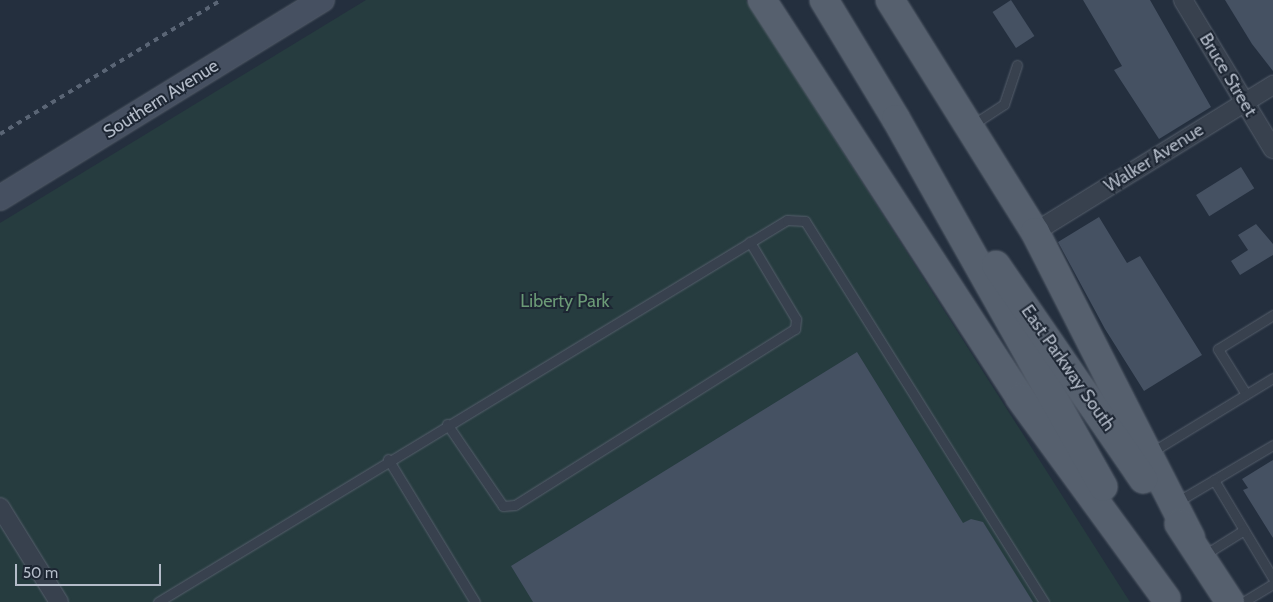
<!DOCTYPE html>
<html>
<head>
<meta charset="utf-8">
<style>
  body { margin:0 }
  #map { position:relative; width:1273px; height:602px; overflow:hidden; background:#242f3e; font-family:Cabin,sans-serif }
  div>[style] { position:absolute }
  .green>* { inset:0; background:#263c3f }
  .building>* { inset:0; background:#455162; transform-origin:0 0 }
  .roads { filter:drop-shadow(0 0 1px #565f6c) drop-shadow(0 0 1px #565f6c) }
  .lane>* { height:9px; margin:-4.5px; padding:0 4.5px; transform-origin:4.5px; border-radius:4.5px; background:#38414e }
  .street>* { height:18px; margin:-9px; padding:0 9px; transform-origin:9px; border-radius:9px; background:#38414e }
  .secondary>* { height:24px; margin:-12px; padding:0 12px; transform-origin:12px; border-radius:12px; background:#465061 }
  .primary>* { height:28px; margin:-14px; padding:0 14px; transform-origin:14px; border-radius:14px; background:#56606e }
  .rail>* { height:4px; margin-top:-2px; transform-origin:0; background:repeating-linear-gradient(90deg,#5a6575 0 5px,transparent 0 10px) }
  span { translate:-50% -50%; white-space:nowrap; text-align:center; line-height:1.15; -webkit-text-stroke:4px #1d2633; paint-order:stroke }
  .street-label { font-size:18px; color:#b4bcc9 }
  .park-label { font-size:18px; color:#6b9a76 }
  .scale { position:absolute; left:15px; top:564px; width:146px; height:22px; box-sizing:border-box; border:2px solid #b4bcc9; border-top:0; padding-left:6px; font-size:15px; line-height:18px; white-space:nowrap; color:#b4bcc9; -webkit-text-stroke:4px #1d2633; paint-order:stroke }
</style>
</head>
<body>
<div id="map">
  <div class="green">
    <i style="clip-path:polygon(366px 0,746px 0,1130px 602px,0 602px,0 223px)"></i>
  </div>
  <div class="building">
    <i style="left:1011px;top:0;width:43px;height:22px;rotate:57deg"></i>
    <i style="clip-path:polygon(1083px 0,1150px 0,1211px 107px,1159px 139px,1114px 70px,1122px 66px)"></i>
    <i style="clip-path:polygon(1225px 0,1273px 0,1273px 71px,1252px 44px)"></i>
    <i style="left:1241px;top:167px;width:25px;height:53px;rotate:58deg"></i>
    <i style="clip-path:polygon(1099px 217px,1127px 263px,1140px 256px,1202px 355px,1144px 391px,1105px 329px,1058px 242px)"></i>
    <i style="clip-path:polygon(1256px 224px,1273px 244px,1273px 255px,1240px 275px,1231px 261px,1248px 250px,1238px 235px)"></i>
    <i style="clip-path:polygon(857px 352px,963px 523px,971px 519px,983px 522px,1033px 602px,533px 602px,511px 566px)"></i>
    <i style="clip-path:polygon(1273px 460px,1273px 538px,1243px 490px,1248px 488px,1242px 479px)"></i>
  </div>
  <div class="roads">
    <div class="lane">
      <i style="left:972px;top:125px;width:38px;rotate:-33deg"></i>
      <i style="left:1004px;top:104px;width:41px;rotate:-71.6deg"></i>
      <i style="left:1246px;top:394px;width:53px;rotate:-121.9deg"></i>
      <i style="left:1218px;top:349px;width:65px;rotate:-31.7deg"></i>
      <i style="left:447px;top:424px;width:99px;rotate:55.7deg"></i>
      <i style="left:503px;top:506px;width:12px;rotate:-5deg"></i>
      <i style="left:515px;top:505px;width:331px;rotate:-32.2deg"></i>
      <i style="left:795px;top:329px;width:10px;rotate:-84deg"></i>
      <i style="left:796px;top:319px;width:90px;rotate:-120.9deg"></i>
      <i style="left:1273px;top:445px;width:69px;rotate:149.3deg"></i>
      <i style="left:1214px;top:480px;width:114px;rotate:59deg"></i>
      <i style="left:1150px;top:453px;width:144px;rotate:-31.4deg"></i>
      <i style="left:388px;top:459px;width:167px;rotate:58.7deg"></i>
      <i style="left:1175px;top:503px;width:45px;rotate:-30.5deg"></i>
      <i style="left:1204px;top:555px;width:47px;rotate:-32deg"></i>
      <i style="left:158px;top:602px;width:736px;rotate:-31.27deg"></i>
      <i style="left:787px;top:220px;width:18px;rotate:3deg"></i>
      <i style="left:805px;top:221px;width:450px;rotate:57.9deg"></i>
      <i style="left:1243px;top:602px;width:35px;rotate:-31deg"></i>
    </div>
    <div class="street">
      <i style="left:1183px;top:0;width:174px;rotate:58.9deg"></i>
      <i style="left:1035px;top:232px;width:280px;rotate:-31.7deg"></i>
      <i style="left:0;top:507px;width:112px;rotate:58.2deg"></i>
    </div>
    <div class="secondary">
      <i style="left:0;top:198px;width:378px;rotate:-31.6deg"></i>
    </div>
    <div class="primary">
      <i style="left:762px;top:0;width:474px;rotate:57deg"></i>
      <i style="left:1020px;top:398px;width:248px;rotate:53.9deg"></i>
      <i style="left:824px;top:0;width:139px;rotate:58.8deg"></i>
      <i style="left:896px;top:119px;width:422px;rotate:60.6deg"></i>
      <i style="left:890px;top:0;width:274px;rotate:58deg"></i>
      <i style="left:1035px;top:232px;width:343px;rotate:63deg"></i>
      <i style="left:996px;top:265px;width:260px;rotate:55.5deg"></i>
      <i style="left:1179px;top:524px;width:93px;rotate:56.8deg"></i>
    </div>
  </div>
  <div class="rail">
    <i style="left:0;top:134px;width:258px;rotate:-31.2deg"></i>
  </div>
  <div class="street-label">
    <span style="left:1228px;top:75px;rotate:59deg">Bruce Street</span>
    <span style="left:161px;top:99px;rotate:-32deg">Southern Avenue</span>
    <span style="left:1154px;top:158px;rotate:-32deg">Walker Avenue</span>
    <span style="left:1068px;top:368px;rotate:55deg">East Parkway South</span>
  </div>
  <div class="park-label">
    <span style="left:565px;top:301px">Liberty Park</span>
  </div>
  <div class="scale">50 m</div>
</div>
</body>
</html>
